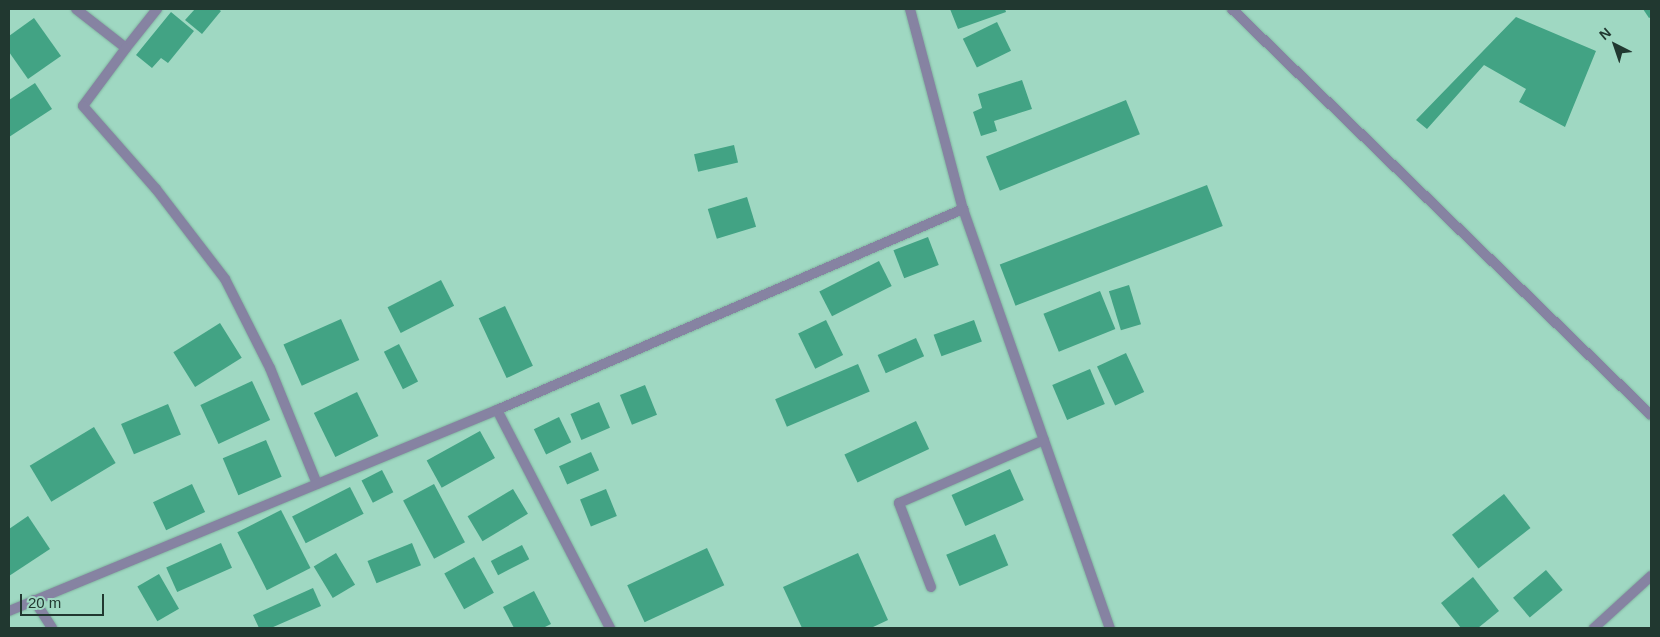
<!DOCTYPE html>
<html>
<head>
<meta charset="utf-8">
<style>
  body { margin:0 }
  #map { position:relative; width:1660px; height:637px; overflow:hidden; background:#9fd8c2; font-family:Helvetica,sans-serif }
  div>[style] { position:absolute }
  .building>* { inset:0; background:#42a384; transform-origin:0 0 }
  .roads { filter:drop-shadow(0 0 1px #83b5a2) drop-shadow(0 0 1px #83b5a2) }
  .minor>* { height:10px; margin:-5px; padding:0 5px; transform-origin:5px; border-radius:5px; background:#8683a2 }
  span { translate:-50% -50%; white-space:nowrap; text-align:center; line-height:1.15; -webkit-text-stroke:4px #9fd8c2; paint-order:stroke }
  .frame { position:absolute; inset:0; border:10px solid #213830; pointer-events:none }
  .north { position:absolute; left:1590px; top:20px; width:50px; height:50px; -webkit-text-stroke:4px #9fd8c2; paint-order:stroke; rotate:319deg; font-size:14px; font-weight:700; line-height:20px; text-align:center; color:#213830 }
  .north::after { content:''; display:block; margin:auto; width:18px; height:22px; background:#213830; clip-path:polygon(50% 0,100% 100%,50% 72%,0 100%) }
  .scale { position:absolute; left:20px; top:594px; width:84px; height:22px; box-sizing:border-box; border:2px solid #213830; border-top:0; padding-left:6px; font-size:15px; line-height:18px; white-space:nowrap; color:#213830; -webkit-text-stroke:4px #9fd8c2; paint-order:stroke }
</style>
</head>
<body>
<div id="map">
  <div class="building">
    <i style="clip-path:polygon(195px 9px,218px 9px,221px 11px,202px 34px,185px 20px)"></i>
    <i style="clip-path:polygon(950px 9px,1005px 9px,1006px 12px,958px 29px)"></i>
    <i style="clip-path:polygon(1643px 9px,1651px 9px,1651px 17px,1649px 18px)"></i>
    <i style="clip-path:polygon(171px 12px,194px 31px,168px 63px,161px 58px,152px 68px,136px 55px)"></i>
    <i style="clip-path:polygon(1516px 17px,1596px 51px,1565px 127px,1519px 102px,1526px 89px,1484px 65px,1427px 129px,1416px 120px)"></i>
    <i style="clip-path:polygon(34px 18px,61px 56px,28px 79px,9px 52px,9px 36px)"></i>
    <i style="left:997px;top:22px;width:32px;height:38px;rotate:64deg"></i>
    <i style="clip-path:polygon(1022px 80px,1032px 109px,994px 121px,997px 131px,981px 136px,973px 112px,982px 108px,978px 94px)"></i>
    <i style="clip-path:polygon(35px 83px,52px 109px,9px 137px,9px 100px)"></i>
    <i style="left:1126px;top:100px;width:37px;height:151px;rotate:68deg"></i>
    <i style="left:734px;top:145px;width:18px;height:41px;rotate:77deg"></i>
    <i style="left:1207px;top:185px;width:44px;height:222px;rotate:69deg"></i>
    <i style="left:747px;top:197px;width:31px;height:41px;rotate:73deg"></i>
    <i style="left:928px;top:237px;width:30px;height:37px;rotate:69deg"></i>
    <i style="left:879px;top:261px;width:28px;height:67px;rotate:63deg"></i>
    <i style="left:441px;top:280px;width:29px;height:60px;rotate:63deg"></i>
    <i style="left:1129px;top:285px;width:41px;height:21px;rotate:73deg"></i>
    <i style="left:1100px;top:291px;width:41px;height:61px;rotate:68deg"></i>
    <i style="left:505px;top:306px;width:66px;height:29px;rotate:65deg"></i>
    <i style="left:341px;top:319px;width:45px;height:63px;rotate:66deg"></i>
    <i style="left:826px;top:320px;width:39px;height:31px;rotate:64deg"></i>
    <i style="left:974px;top:320px;width:23px;height:43px;rotate:70deg"></i>
    <i style="left:220px;top:323px;width:41px;height:55px;rotate:58deg"></i>
    <i style="left:916px;top:338px;width:20px;height:42px;rotate:66deg"></i>
    <i style="left:399px;top:344px;width:42px;height:17px;rotate:63deg"></i>
    <i style="left:1126px;top:353px;width:43px;height:32px;rotate:65deg"></i>
    <i style="left:858px;top:364px;width:30px;height:90px;rotate:67deg"></i>
    <i style="left:1090px;top:369px;width:38px;height:41px;rotate:67deg"></i>
    <i style="left:252px;top:381px;width:43px;height:57px;rotate:65deg"></i>
    <i style="left:645px;top:385px;width:32px;height:27px;rotate:68deg"></i>
    <i style="left:357px;top:392px;width:49px;height:48px;rotate:64deg"></i>
    <i style="left:599px;top:402px;width:28px;height:31px;rotate:67deg"></i>
    <i style="left:168px;top:404px;width:33px;height:51px;rotate:67deg"></i>
    <i style="left:559px;top:417px;width:28px;height:28px;rotate:64deg"></i>
    <i style="left:916px;top:421px;width:31px;height:79px;rotate:65deg"></i>
    <i style="left:94px;top:427px;width:42px;height:75px;rotate:59deg"></i>
    <i style="left:480px;top:431px;width:31px;height:61px;rotate:61deg"></i>
    <i style="left:266px;top:440px;width:40px;height:47px;rotate:67deg"></i>
    <i style="left:591px;top:452px;width:20px;height:35px;rotate:66deg"></i>
    <i style="left:1010px;top:469px;width:34px;height:64px;rotate:66deg"></i>
    <i style="left:382px;top:470px;width:25px;height:23px;rotate:63deg"></i>
    <i style="left:192px;top:484px;width:31px;height:43px;rotate:65deg"></i>
    <i style="left:434px;top:484px;width:66px;height:35px;rotate:62deg"></i>
    <i style="left:350px;top:487px;width:30px;height:65px;rotate:63deg"></i>
    <i style="left:513px;top:489px;width:29px;height:53px;rotate:59deg"></i>
    <i style="left:606px;top:489px;width:29px;height:28px;rotate:68deg"></i>
    <i style="left:1504px;top:494px;width:43px;height:66px;rotate:52deg"></i>
    <i style="left:281px;top:510px;width:65px;height:49px;rotate:63deg"></i>
    <i style="clip-path:polygon(28px 516px,50px 549px,9px 576px,9px 529px)"></i>
    <i style="left:995px;top:534px;width:34px;height:53px;rotate:67deg"></i>
    <i style="left:221px;top:543px;width:27px;height:60px;rotate:66deg"></i>
    <i style="left:412px;top:543px;width:24px;height:48px;rotate:68deg"></i>
    <i style="left:522px;top:545px;width:16px;height:35px;rotate:63deg"></i>
    <i style="left:707px;top:548px;width:41px;height:88px;rotate:65deg"></i>
    <i style="left:336px;top:553px;width:37px;height:26px;rotate:59deg"></i>
    <i style="clip-path:polygon(858px 553px,888px 620px,871px 628px,802px 628px,783px 587px)"></i>
    <i style="left:474px;top:557px;width:41px;height:34px;rotate:61deg"></i>
    <i style="left:1546px;top:570px;width:26px;height:43px;rotate:50deg"></i>
    <i style="left:159px;top:574px;width:40px;height:25px;rotate:60deg"></i>
    <i style="clip-path:polygon(1473px 577px,1499px 611px,1478px 628px,1461px 628px,1441px 603px)"></i>
    <i style="clip-path:polygon(313px 588px,321px 606px,271px 628px,259px 628px,253px 615px)"></i>
    <i style="clip-path:polygon(534px 591px,551px 624px,543px 628px,514px 628px,503px 607px)"></i>
  </div>
  <div class="roads">
    <div class="minor">
      <i style="left:76px;top:9px;width:63px;rotate:38deg"></i>
      <i style="left:126px;top:48px;width:50px;rotate:-51.5deg"></i>
      <i style="left:910px;top:9px;width:207px;rotate:75.2deg"></i>
      <i style="left:963px;top:209px;width:444px;rotate:70.7deg"></i>
      <i style="left:1232px;top:9px;width:583px;rotate:44.1deg"></i>
      <i style="left:126px;top:48px;width:72px;rotate:126.6deg"></i>
      <i style="left:83px;top:106px;width:111px;rotate:48.7deg"></i>
      <i style="left:156px;top:189px;width:113px;rotate:52.5deg"></i>
      <i style="left:225px;top:279px;width:100px;rotate:63.2deg"></i>
      <i style="left:270px;top:368px;width:125px;rotate:67.9deg"></i>
      <i style="left:497px;top:410px;width:246px;rotate:62.6deg"></i>
      <i style="left:931px;top:587px;width:90px;rotate:-110.9deg"></i>
      <i style="left:899px;top:503px;width:158px;rotate:-23.5deg"></i>
      <i style="left:34px;top:600px;width:33px;rotate:57deg"></i>
      <i style="left:9px;top:611px;width:528px;rotate:-22.39deg"></i>
      <i style="left:497px;top:410px;width:508px;rotate:-23.33deg"></i>
      <i style="left:1594px;top:628px;width:77px;rotate:-42.4deg"></i>
    </div>
  </div>
  <div class="frame"></div>
  <div class="north">N</div>
  <div class="scale">20 m</div>
</div>
</body>
</html>
